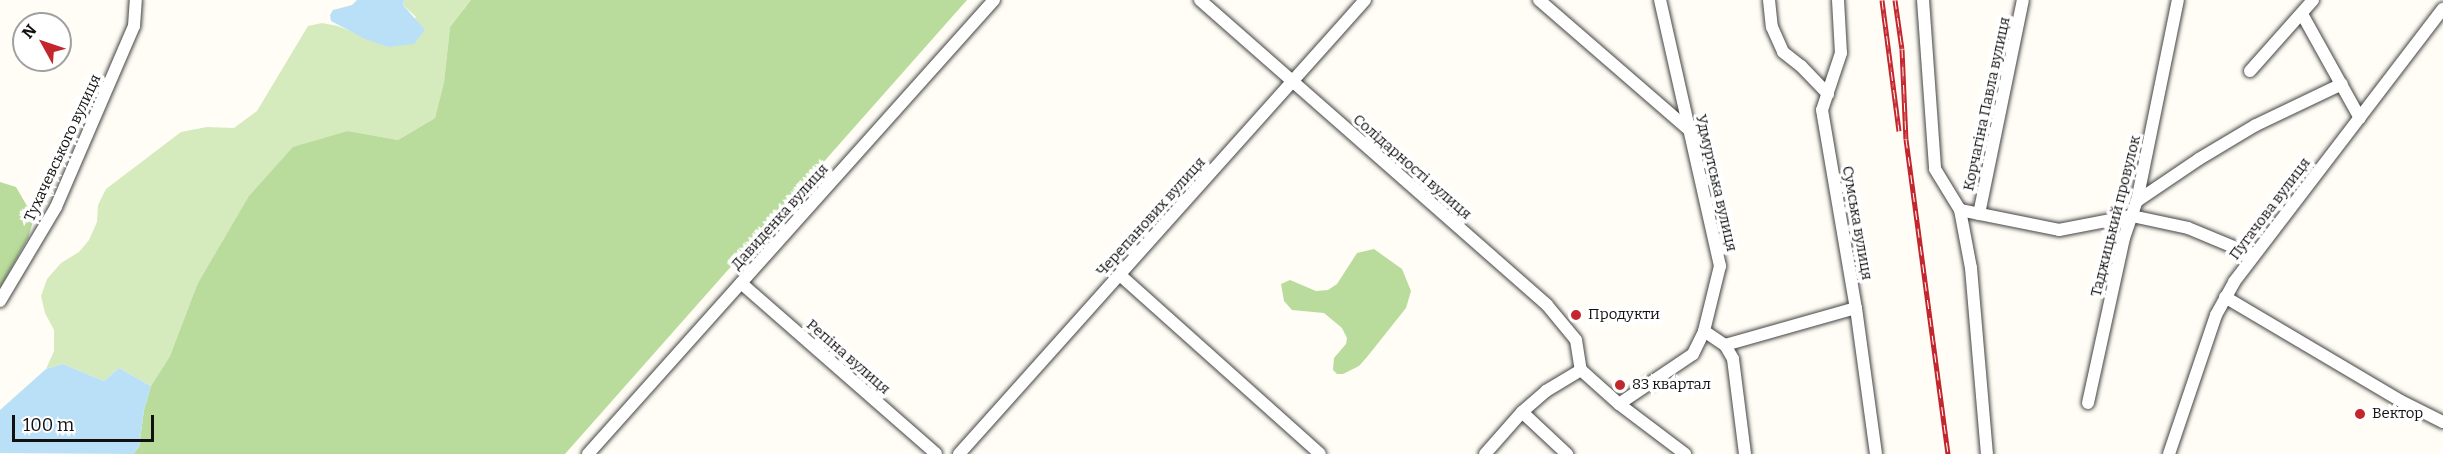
<!DOCTYPE html>
<html>
<head>
<meta charset="utf-8">
<style>
  body { margin:0 }
  #map { position:relative; width:2443px; height:454px; overflow:hidden; background:#fffdf5; font-family:Bitter,serif }
  div>[style] { position:absolute }
  .green>* { inset:0; background:#d5ebbd }
  .forest>* { inset:0; background:#b9dc9c }
  .water>* { inset:0; background:#b9e0f7 }
  .roads { filter:drop-shadow(0 0 2px #444) drop-shadow(0 0 2px #444) }
  .minor>* { height:12px; margin:-6px; padding:0 6px; transform-origin:6px; border-radius:6px; background:#fff }
  .rail>* { height:5px; margin-top:-2.5px; transform-origin:0; background:repeating-linear-gradient(90deg,#fff 0 9px,#c4262e 0 18px); box-sizing:border-box; border-block:2px solid #c4262e }
  .dots>* { width:16px; height:16px; translate:-50% -50%; box-sizing:border-box; border:3px solid #fff; border-radius:50% }
  span { translate:-50% -50%; white-space:nowrap; text-align:center; line-height:1.15; -webkit-text-stroke:6px #fff; paint-order:stroke }
  .street-label { font-size:15px; color:#111 }
  .poi-label { font-size:15px; color:#111 }
  .left { translate:0 -50%; text-align:left }
  .north { position:absolute; left:12px; top:12px; width:60px; height:60px; box-sizing:border-box; background:#fff; border:2px solid #a0a0a0; border-radius:50%; rotate:310deg; font-size:16px; font-weight:700; line-height:24px; text-align:center; color:#111 }
  .north::after { content:''; display:block; margin:auto; width:21px; height:27px; background:#c4262e; clip-path:polygon(50% 0,100% 100%,50% 72%,0 100%) }
  .scale { position:absolute; left:12px; top:415px; width:142px; height:27px; box-sizing:border-box; border:3px solid #111; border-top:0; padding-left:8px; font-size:18px; line-height:21px; white-space:nowrap; color:#111; -webkit-text-stroke:4px #fff; paint-order:stroke }
</style>
</head>
<body>
<div id="map">
  <div class="green">
    <i style="clip-path:polygon(404px 0,471px 0,450px 27px,444px 82px,435px 118px,398px 140px,348px 131px,197px 285px,170px 356px,151px 386px,119px 368px,104px 381px,63px 364px,46px 369px,54px 351px,54px 330px,45px 313px,41px 296px,47px 279px,61px 263px,79px 252px,89px 240px,97px 222px,98px 205px,106px 189px,181px 132px,207px 127px,234px 128px,257px 111px,308px 26px,322px 23px,338px 26px,388px 47px,416px 17px,403px 5px)"></i>
  </div>
  <div class="forest">
    <i style="clip-path:polygon(471px 0,967px 0,565px 454px,133px 454px,139px 447px,144px 410px,151px 386px,170px 356px,197px 285px,249px 196px,293px 147px,348px 131px,398px 140px,435px 118px,444px 82px,450px 27px)"></i>
    <i style="clip-path:polygon(0 182px,16px 187px,34px 218px,28px 238px,0 288px)"></i>
    <i style="clip-path:polygon(1374px 249px,1402px 269px,1411px 291px,1406px 308px,1367px 357px,1359px 366px,1343px 374px,1337px 374px,1333px 370px,1334px 358px,1346px 344px,1347px 338px,1342px 328px,1324px 313px,1292px 310px,1284px 301px,1281px 284px,1290px 280px,1316px 291px,1328px 290px,1337px 284px,1357px 253px)"></i>
  </div>
  <div class="water">
    <i style="clip-path:polygon(357px 0,404px 0,403px 5px,425px 30px,414px 44px,388px 47px,365px 39px,331px 21px,330px 15px,333px 10px,352px 5px)"></i>
    <i style="clip-path:polygon(63px 364px,104px 381px,119px 368px,151px 386px,144px 410px,139px 447px,133px 454px,0 453px,0 410px,46px 369px)"></i>
  </div>
  <div class="roads">
    <div class="minor">
      <i style="left:1200px;top:0;width:462px;rotate:41.3deg"></i>
      <i style="left:1547px;top:305px;width:45px;rotate:50.4deg"></i>
      <i style="left:1576px;top:340px;width:30px;rotate:81deg"></i>
      <i style="left:1539px;top:0;width:196px;rotate:40.9deg"></i>
      <i style="left:1769px;top:0;width:27px;rotate:84deg"></i>
      <i style="left:1772px;top:27px;width:27px;rotate:66deg"></i>
      <i style="left:1783px;top:52px;width:23px;rotate:38deg"></i>
      <i style="left:1801px;top:66px;width:39px;rotate:46deg"></i>
      <i style="left:1838px;top:0;width:53px;rotate:86.8deg"></i>
      <i style="left:1841px;top:53px;width:60px;rotate:108.4deg"></i>
      <i style="left:1822px;top:110px;width:201px;rotate:80.3deg"></i>
      <i style="left:1856px;top:308px;width:147px;rotate:82.2deg"></i>
      <i style="left:1923px;top:0;width:169px;rotate:85.9deg"></i>
      <i style="left:1935px;top:169px;width:48px;rotate:58.6deg"></i>
      <i style="left:1960px;top:210px;width:59px;rotate:79.3deg"></i>
      <i style="left:1971px;top:268px;width:187px;rotate:85.1deg"></i>
      <i style="left:2302px;top:14px;width:119px;rotate:60.9deg"></i>
      <i style="left:2250px;top:71px;width:95px;rotate:-48.4deg"></i>
      <i style="left:2137px;top:201px;width:75px;rotate:-34.1deg"></i>
      <i style="left:2199px;top:159px;width:66px;rotate:-30.8deg"></i>
      <i style="left:2256px;top:125px;width:95px;rotate:-25.5deg"></i>
      <i style="left:1960px;top:210px;width:101px;rotate:11.4deg"></i>
      <i style="left:2059px;top:230px;width:74px;rotate:-10.9deg"></i>
      <i style="left:2132px;top:216px;width:57px;rotate:12.1deg"></i>
      <i style="left:2188px;top:228px;width:70px;rotate:22.6deg"></i>
      <i style="left:1979px;top:214px;width:218px;rotate:-78.4deg"></i>
      <i style="left:1120px;top:275px;width:268px;rotate:41.8deg"></i>
      <i style="left:741px;top:283px;width:259px;rotate:41.2deg"></i>
      <i style="left:2225px;top:297px;width:204px;rotate:30.6deg"></i>
      <i style="left:2401px;top:401px;width:47px;rotate:26.6deg"></i>
      <i style="left:0;top:301px;width:109px;rotate:-59.2deg"></i>
      <i style="left:56px;top:207px;width:197px;rotate:-66.7deg"></i>
      <i style="left:134px;top:26px;width:26px;rotate:-86deg"></i>
      <i style="left:1704px;top:331px;width:25px;rotate:34deg"></i>
      <i style="left:1725px;top:345px;width:16px;rotate:60deg"></i>
      <i style="left:1733px;top:359px;width:96px;rotate:82.8deg"></i>
      <i style="left:1725px;top:345px;width:136px;rotate:-15.8deg"></i>
      <i style="left:2088px;top:403px;width:169px;rotate:-77.7deg"></i>
      <i style="left:2124px;top:238px;width:39px;rotate:-71deg"></i>
      <i style="left:2137px;top:201px;width:205px;rotate:-78.5deg"></i>
      <i style="left:1619px;top:404px;width:89px;rotate:-34deg"></i>
      <i style="left:1693px;top:354px;width:25px;rotate:-64deg"></i>
      <i style="left:1704px;top:331px;width:67px;rotate:-76.2deg"></i>
      <i style="left:1720px;top:266px;width:273px;rotate:-102.7deg"></i>
      <i style="left:1522px;top:412px;width:62px;rotate:43deg"></i>
      <i style="left:588px;top:454px;width:609px;rotate:-48.19deg"></i>
      <i style="left:959px;top:454px;width:609px;rotate:-48.19deg"></i>
      <i style="left:1485px;top:454px;width:56px;rotate:-48.6deg"></i>
      <i style="left:1522px;top:412px;width:32px;rotate:-41deg"></i>
      <i style="left:1546px;top:391px;width:41px;rotate:-31deg"></i>
      <i style="left:1581px;top:370px;width:51px;rotate:41.8deg"></i>
      <i style="left:1619px;top:404px;width:83px;rotate:37.1deg"></i>
      <i style="left:2169px;top:454px;width:147px;rotate:-71.3deg"></i>
      <i style="left:2216px;top:315px;width:38px;rotate:-61deg"></i>
      <i style="left:2234px;top:282px;width:344px;rotate:-52.6deg"></i>
    </div>
  </div>
  <div class="rail">
    <i style="left:1882px;top:0;width:132px;rotate:82.6deg"></i>
    <i style="left:1895px;top:0;width:49px;rotate:81.9deg"></i>
    <i style="left:1902px;top:49px;width:90px;rotate:87.5deg"></i>
    <i style="left:1906px;top:139px;width:318px;rotate:82.4deg"></i>
  </div>
  <div class="dots">
    <i style="left:1576px;top:315px;background:#c4262e"></i>
    <i style="left:1620px;top:385px;background:#c4262e"></i>
    <i style="left:2360px;top:414px;background:#c4262e"></i>
  </div>
  <div class="street-label">
    <span style="left:1987px;top:104px;rotate:-78deg">Корчагіна Павла вулиця</span>
    <span style="left:63px;top:148px;rotate:-65deg">Тухачевського вулиця</span>
    <span style="left:1412px;top:167px;rotate:41deg">Солідарності вулиця</span>
    <span style="left:1716px;top:183px;rotate:77deg">Удмуртська вулиця</span>
    <span style="left:2270px;top:209px;rotate:-53deg">Пугачова вулиця</span>
    <span style="left:2116px;top:216px;rotate:-76deg">Таджицький провулок</span>
    <span style="left:780px;top:217px;rotate:-48deg">Давиденка вулиця</span>
    <span style="left:1151px;top:217px;rotate:-48deg">Черепанових вулиця</span>
    <span style="left:1857px;top:223px;rotate:80deg">Сумська вулиця</span>
    <span style="left:848px;top:357px;rotate:41deg">Репiна вулиця</span>
  </div>
  <div class="poi-label">
    <span class="left" style="left:1588px;top:315px">Продукти</span>
    <span class="left" style="left:1632px;top:385px">83 квартал</span>
    <span class="left" style="left:2372px;top:414px">Вектор</span>
  </div>
  <div class="north">N</div>
  <div class="scale">100 m</div>
</div>
</body>
</html>
